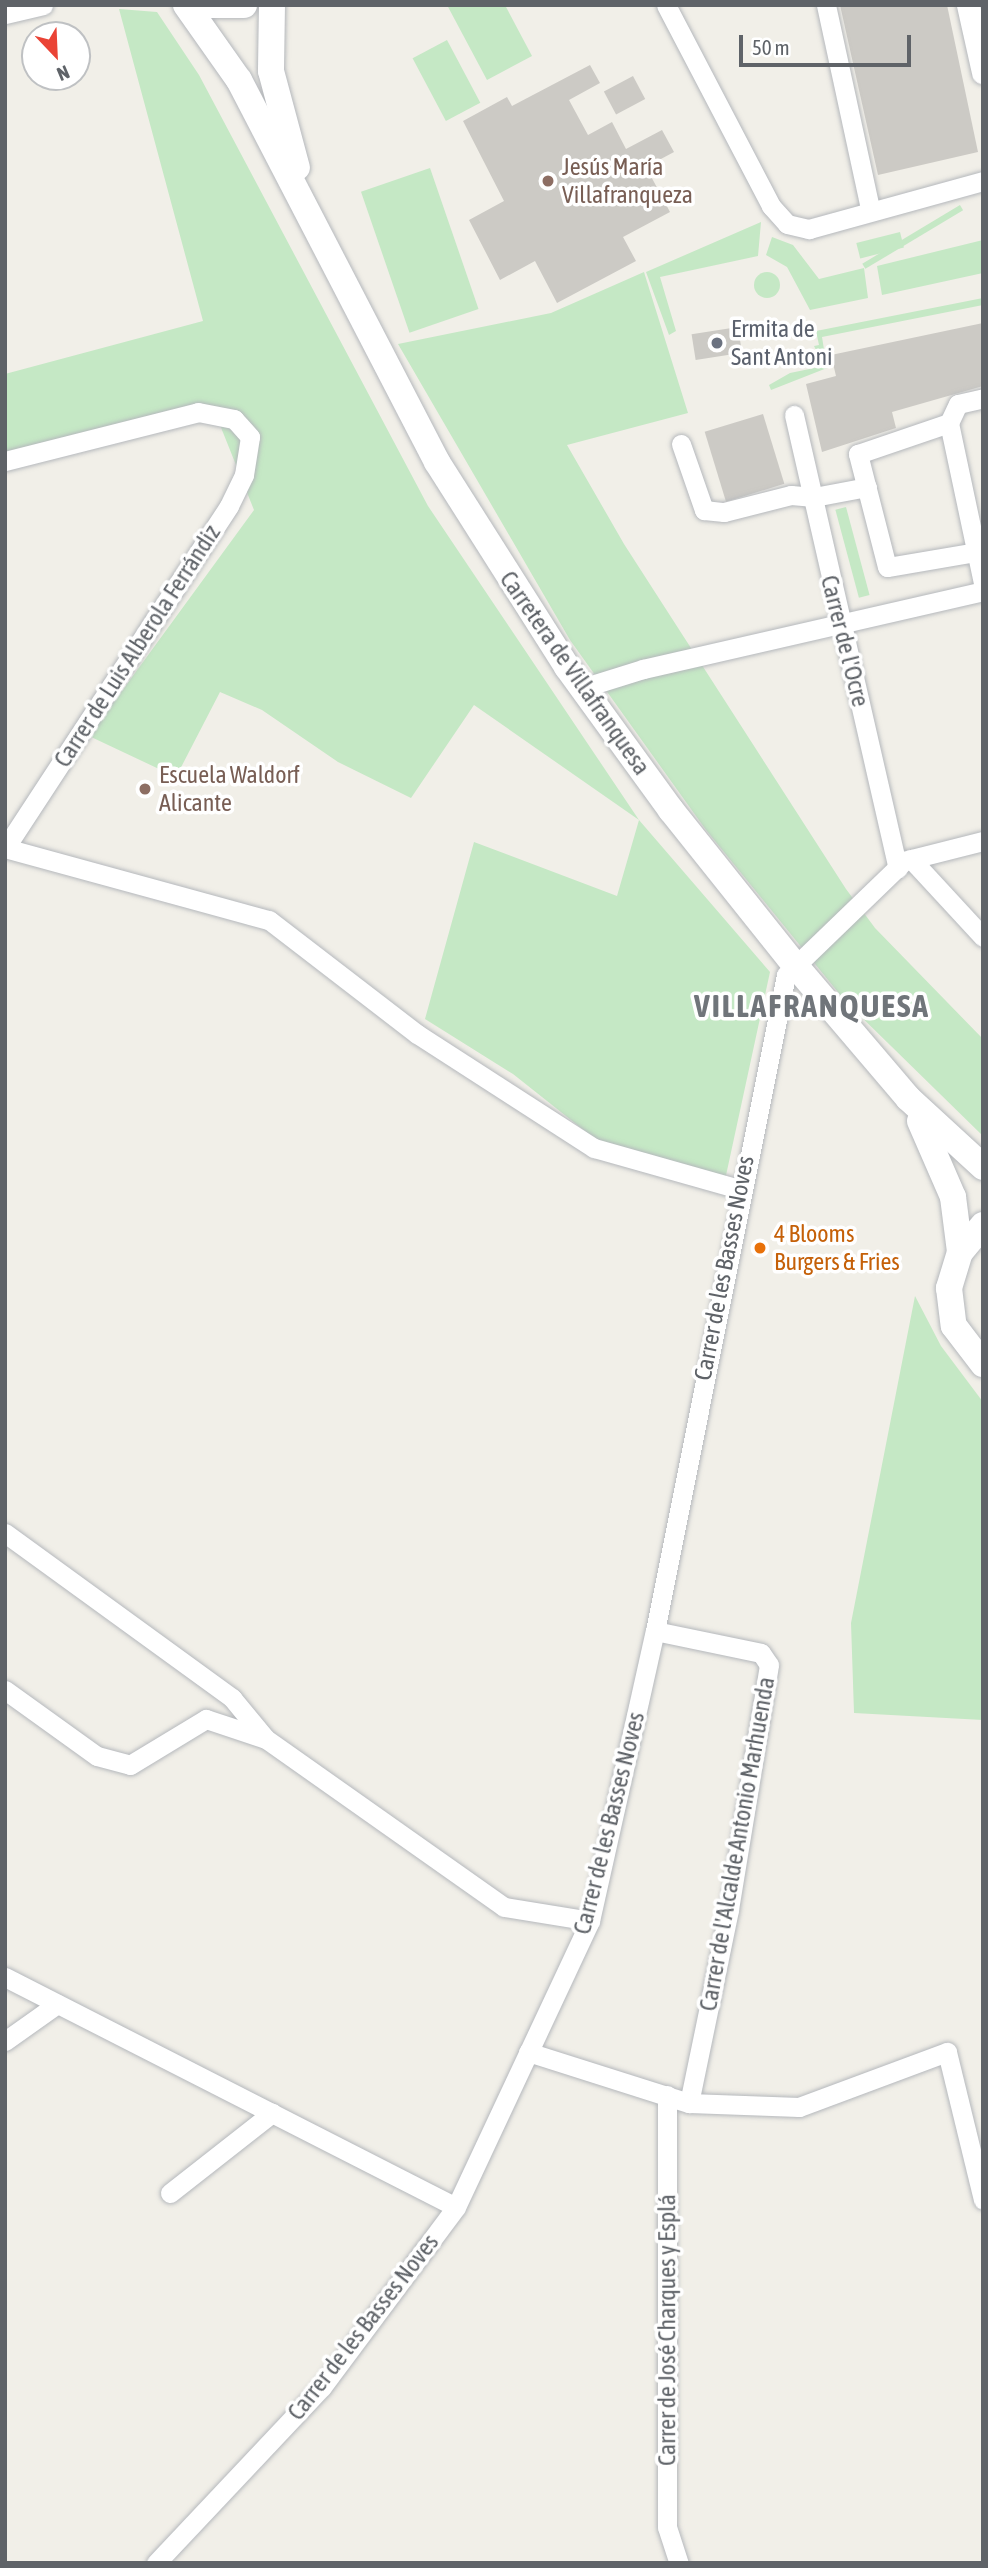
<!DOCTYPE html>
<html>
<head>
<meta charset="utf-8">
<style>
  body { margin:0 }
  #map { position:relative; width:988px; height:2568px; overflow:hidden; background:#f1efe8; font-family:"Asap Condensed",sans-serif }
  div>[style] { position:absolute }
  .green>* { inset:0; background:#c5e8c5; transform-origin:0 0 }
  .round { border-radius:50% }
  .building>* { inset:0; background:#cccac5; transform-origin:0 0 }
  .roads { filter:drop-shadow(0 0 2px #b5b8bc) drop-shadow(0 0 2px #b5b8bc) }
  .minor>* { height:19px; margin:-9.5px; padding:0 9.5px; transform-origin:9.5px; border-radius:9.5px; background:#fff }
  .tertiary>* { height:23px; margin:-11.5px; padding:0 11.5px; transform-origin:11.5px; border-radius:11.5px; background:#fff }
  .secondary>* { height:26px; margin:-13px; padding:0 13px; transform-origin:13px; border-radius:13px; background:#fff }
  .dots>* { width:19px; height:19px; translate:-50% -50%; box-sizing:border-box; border:4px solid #fff; border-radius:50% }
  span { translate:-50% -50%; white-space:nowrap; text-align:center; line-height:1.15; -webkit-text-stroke:7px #fff; paint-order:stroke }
  .education-label { font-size:24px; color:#785e54 }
  .left { translate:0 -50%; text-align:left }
  .worship-label { font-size:24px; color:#5b616d }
  .street-label { font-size:24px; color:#5f6368 }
  .food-label { font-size:24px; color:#c56008 }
  .district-label { font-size:32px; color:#70757a; font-weight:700; letter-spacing:2px }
  .frame { position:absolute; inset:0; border:7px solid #5f6368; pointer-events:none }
  .north { position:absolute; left:21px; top:21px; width:70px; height:70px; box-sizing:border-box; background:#fff; border:2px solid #bfc1c3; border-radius:50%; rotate:157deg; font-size:19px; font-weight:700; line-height:28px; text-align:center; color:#5f6368 }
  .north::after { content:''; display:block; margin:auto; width:24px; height:32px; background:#ea4335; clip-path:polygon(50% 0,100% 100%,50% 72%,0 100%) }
  .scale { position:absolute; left:739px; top:35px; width:172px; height:32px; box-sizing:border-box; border:4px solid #5f6368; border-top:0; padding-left:9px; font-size:21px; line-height:24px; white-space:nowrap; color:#5f6368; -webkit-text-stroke:5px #fff; paint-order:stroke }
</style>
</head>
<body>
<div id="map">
  <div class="green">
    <i style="clip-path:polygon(447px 5px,505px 5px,532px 56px,487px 80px)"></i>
    <i style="clip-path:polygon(119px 9px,157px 12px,199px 75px,428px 506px,639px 820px,770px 972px,725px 1180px,600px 1143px,513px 1074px,425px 1019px,474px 842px,617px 896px,639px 820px,474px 705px,411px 798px,338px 762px,262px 710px,220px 692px,176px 777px,89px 736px,254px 510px,216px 415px,5px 462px,5px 374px,203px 321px)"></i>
    <i style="left:447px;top:40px;width:71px;height:39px;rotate:62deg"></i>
    <i style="left:430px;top:168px;width:149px;height:73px;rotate:71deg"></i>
    <i style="left:960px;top:205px;width:6px;height:114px;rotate:59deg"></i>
    <i style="clip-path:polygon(761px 222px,758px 256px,660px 277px,676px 331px,669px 335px,646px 272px)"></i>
    <i style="left:900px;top:232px;width:16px;height:45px;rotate:76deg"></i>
    <i style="clip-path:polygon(772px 237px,793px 245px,819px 279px,864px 268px,868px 298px,810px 310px,787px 267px,766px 255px)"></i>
    <i style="clip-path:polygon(983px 240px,983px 273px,882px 295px,877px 266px)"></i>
    <i class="round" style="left:754px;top:272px;width:26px;height:26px"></i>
    <i style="clip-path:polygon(644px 272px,688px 413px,567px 445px,624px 544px,846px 889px,875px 928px,983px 1039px,983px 1136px,846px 1002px,706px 830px,570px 640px,398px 344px,551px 313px)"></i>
    <i style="clip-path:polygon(983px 298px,983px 305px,822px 337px,827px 368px,771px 390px,769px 385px,790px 373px,824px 366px,814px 346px,819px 345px,816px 331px)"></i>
    <i style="left:846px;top:507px;width:91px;height:11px;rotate:75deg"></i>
    <i style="clip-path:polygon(915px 1296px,941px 1346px,983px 1402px,983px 1720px,854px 1713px,851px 1623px)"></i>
  </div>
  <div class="building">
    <i style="clip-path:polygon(840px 5px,947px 5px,978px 152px,878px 175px)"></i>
    <i style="clip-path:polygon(590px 65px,600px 83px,569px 100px,588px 135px,612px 122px,626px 149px,662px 130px,674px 152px,646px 167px,670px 212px,623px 237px,636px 261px,557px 303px,535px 261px,500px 280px,469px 220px,504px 201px,463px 121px,507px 97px,512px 106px)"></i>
    <i style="left:633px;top:76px;width:26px;height:33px;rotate:62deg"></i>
    <i style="clip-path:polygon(983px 323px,983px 386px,892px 412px,896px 428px,822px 452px,806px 384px,836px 376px,831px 355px)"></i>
    <i style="left:738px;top:327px;width:26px;height:47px;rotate:81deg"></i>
    <i style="left:763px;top:414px;width:73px;height:61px;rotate:73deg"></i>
  </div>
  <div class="roads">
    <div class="minor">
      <i style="left:666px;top:5px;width:227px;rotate:62.4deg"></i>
      <i style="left:771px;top:206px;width:24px;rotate:48deg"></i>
      <i style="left:787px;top:224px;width:23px;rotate:13deg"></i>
      <i style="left:809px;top:229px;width:180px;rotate:-15.4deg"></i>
      <i style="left:826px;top:5px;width:208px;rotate:77.8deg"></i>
      <i style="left:5px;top:14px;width:39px;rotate:-13deg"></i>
      <i style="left:794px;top:415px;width:465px;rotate:77.1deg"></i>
      <i style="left:949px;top:423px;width:164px;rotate:78deg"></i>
      <i style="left:681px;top:444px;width:70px;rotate:70.8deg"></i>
      <i style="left:704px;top:510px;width:20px;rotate:6deg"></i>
      <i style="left:724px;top:512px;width:69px;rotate:-14.2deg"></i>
      <i style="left:791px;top:495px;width:23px;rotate:5deg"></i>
      <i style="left:814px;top:497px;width:54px;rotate:-10.7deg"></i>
      <i style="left:5px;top:461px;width:199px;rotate:-14.2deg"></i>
      <i style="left:198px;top:412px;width:37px;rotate:11deg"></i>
      <i style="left:234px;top:419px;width:24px;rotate:48deg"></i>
      <i style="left:250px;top:437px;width:38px;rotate:99deg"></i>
      <i style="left:244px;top:475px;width:34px;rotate:116deg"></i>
      <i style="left:229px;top:506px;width:409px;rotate:123.2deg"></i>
      <i style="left:976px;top:552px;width:90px;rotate:170.4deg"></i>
      <i style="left:887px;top:567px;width:117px;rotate:-104.4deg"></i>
      <i style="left:858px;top:454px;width:96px;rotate:-18.8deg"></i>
      <i style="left:949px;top:423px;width:21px;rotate:-65deg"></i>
      <i style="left:958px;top:404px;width:26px;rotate:-13deg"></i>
      <i style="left:582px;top:688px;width:64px;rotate:-17.3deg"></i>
      <i style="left:643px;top:669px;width:349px;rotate:-12.9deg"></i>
      <i style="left:5px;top:848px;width:274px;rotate:15.3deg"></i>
      <i style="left:269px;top:920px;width:187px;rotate:37.6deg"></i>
      <i style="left:417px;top:1034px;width:211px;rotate:32.8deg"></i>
      <i style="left:594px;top:1148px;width:151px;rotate:15.8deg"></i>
      <i style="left:911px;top:859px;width:106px;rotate:47.3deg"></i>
      <i style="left:5px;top:1533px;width:281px;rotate:36deg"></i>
      <i style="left:232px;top:1698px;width:52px;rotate:50.5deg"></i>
      <i style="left:655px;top:1631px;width:108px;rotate:11.7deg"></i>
      <i style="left:761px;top:1653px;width:14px;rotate:56deg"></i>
      <i style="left:769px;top:1665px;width:248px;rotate:99.3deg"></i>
      <i style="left:729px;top:1910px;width:197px;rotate:101.7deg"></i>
      <i style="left:5px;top:1690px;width:113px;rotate:35.7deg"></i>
      <i style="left:97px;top:1756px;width:34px;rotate:15deg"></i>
      <i style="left:130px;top:1765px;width:89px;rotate:-31.2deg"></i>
      <i style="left:206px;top:1719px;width:63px;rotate:18.4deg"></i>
      <i style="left:266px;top:1739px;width:291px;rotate:35.2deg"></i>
      <i style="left:504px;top:1907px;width:87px;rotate:9.2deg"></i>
      <i style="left:5px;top:1977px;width:506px;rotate:27.02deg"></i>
      <i style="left:5px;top:2041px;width:64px;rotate:-35.4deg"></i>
      <i style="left:528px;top:2052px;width:169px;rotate:17.6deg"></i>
      <i style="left:689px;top:2103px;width:110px;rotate:2.1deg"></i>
      <i style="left:799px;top:2107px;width:158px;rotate:-20.4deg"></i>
      <i style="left:947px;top:2052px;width:152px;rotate:76.3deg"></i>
      <i style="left:667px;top:2095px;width:432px;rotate:90deg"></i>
      <i style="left:667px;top:2527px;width:38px;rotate:72deg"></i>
      <i style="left:170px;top:2193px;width:130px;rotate:-38.1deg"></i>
      <i style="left:156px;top:2563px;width:242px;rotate:-46.7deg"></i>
      <i style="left:322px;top:2387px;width:224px;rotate:-53.3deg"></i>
      <i style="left:456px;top:2207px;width:316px;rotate:-64.9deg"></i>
      <i style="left:590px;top:1921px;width:297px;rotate:-77.4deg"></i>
      <i style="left:655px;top:1631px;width:669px;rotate:-78.71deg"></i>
      <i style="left:786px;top:975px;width:164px;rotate:-44deg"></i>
      <i style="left:904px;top:861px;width:81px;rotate:-14.2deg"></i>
    </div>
    <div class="tertiary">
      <i style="left:968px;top:5px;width:69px;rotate:77.4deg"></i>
    </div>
    <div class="secondary">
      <i style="left:186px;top:5px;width:92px;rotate:54.8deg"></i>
      <i style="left:239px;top:80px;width:430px;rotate:62.6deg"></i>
      <i style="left:437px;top:462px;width:243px;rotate:57.6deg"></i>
      <i style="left:567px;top:667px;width:177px;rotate:54deg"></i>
      <i style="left:671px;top:810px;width:197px;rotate:51.4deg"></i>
      <i style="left:794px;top:964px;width:176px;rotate:49.6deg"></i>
      <i style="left:908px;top:1098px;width:102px;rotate:42.6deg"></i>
      <i style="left:199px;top:5px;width:45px"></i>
      <i style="left:272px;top:5px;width:66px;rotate:90.9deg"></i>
      <i style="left:271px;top:71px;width:100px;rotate:75deg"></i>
      <i style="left:920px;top:1121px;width:83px;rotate:66.5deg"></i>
      <i style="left:953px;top:1197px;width:55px;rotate:82.7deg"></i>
      <i style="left:983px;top:1225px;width:35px;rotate:130deg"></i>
      <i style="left:960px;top:1252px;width:38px;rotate:107deg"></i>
      <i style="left:949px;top:1288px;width:38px;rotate:83deg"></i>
      <i style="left:954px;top:1326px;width:48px;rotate:52.7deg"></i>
    </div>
  </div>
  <div class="dots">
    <i style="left:548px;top:181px;background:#8d6e63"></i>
    <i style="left:717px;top:343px;background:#6b7280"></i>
    <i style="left:145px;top:789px;background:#8d6e63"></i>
    <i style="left:760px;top:1248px;background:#e8710a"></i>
  </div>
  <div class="education-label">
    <span class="left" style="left:562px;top:181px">Jesús María<br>Villafranqueza</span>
    <span class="left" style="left:159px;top:789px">Escuela Waldorf<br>Alicante</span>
  </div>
  <div class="worship-label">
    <span class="left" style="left:731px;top:343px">Ermita de<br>Sant Antoni</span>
  </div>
  <div class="street-label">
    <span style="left:845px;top:641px;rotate:76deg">Carrer de l'Ocre</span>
    <span style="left:137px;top:646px;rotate:-57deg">Carrer de Luis Alberola Ferrándiz</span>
    <span style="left:575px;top:673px;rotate:55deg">Carretera de Villafranquesa</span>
    <span style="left:724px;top:1268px;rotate:-79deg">Carrer de les Basses Noves</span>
    <span style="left:609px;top:1823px;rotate:-76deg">Carrer de les Basses Noves</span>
    <span style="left:737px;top:1844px;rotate:-80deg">Carrer de l'Alcalde Antonio Marhuenda</span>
    <span style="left:363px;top:2327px;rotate:-52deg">Carrer de les Basses Noves</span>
    <span style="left:667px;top:2330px;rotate:-90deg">Carrer de José Charques y Esplá</span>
  </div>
  <div class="food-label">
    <span class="left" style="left:774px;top:1248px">4 Blooms<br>Burgers &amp; Fries</span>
  </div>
  <div class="district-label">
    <span style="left:812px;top:1006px">VILLAFRANQUESA</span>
  </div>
  <div class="frame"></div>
  <div class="north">N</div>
  <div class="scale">50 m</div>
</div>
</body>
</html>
